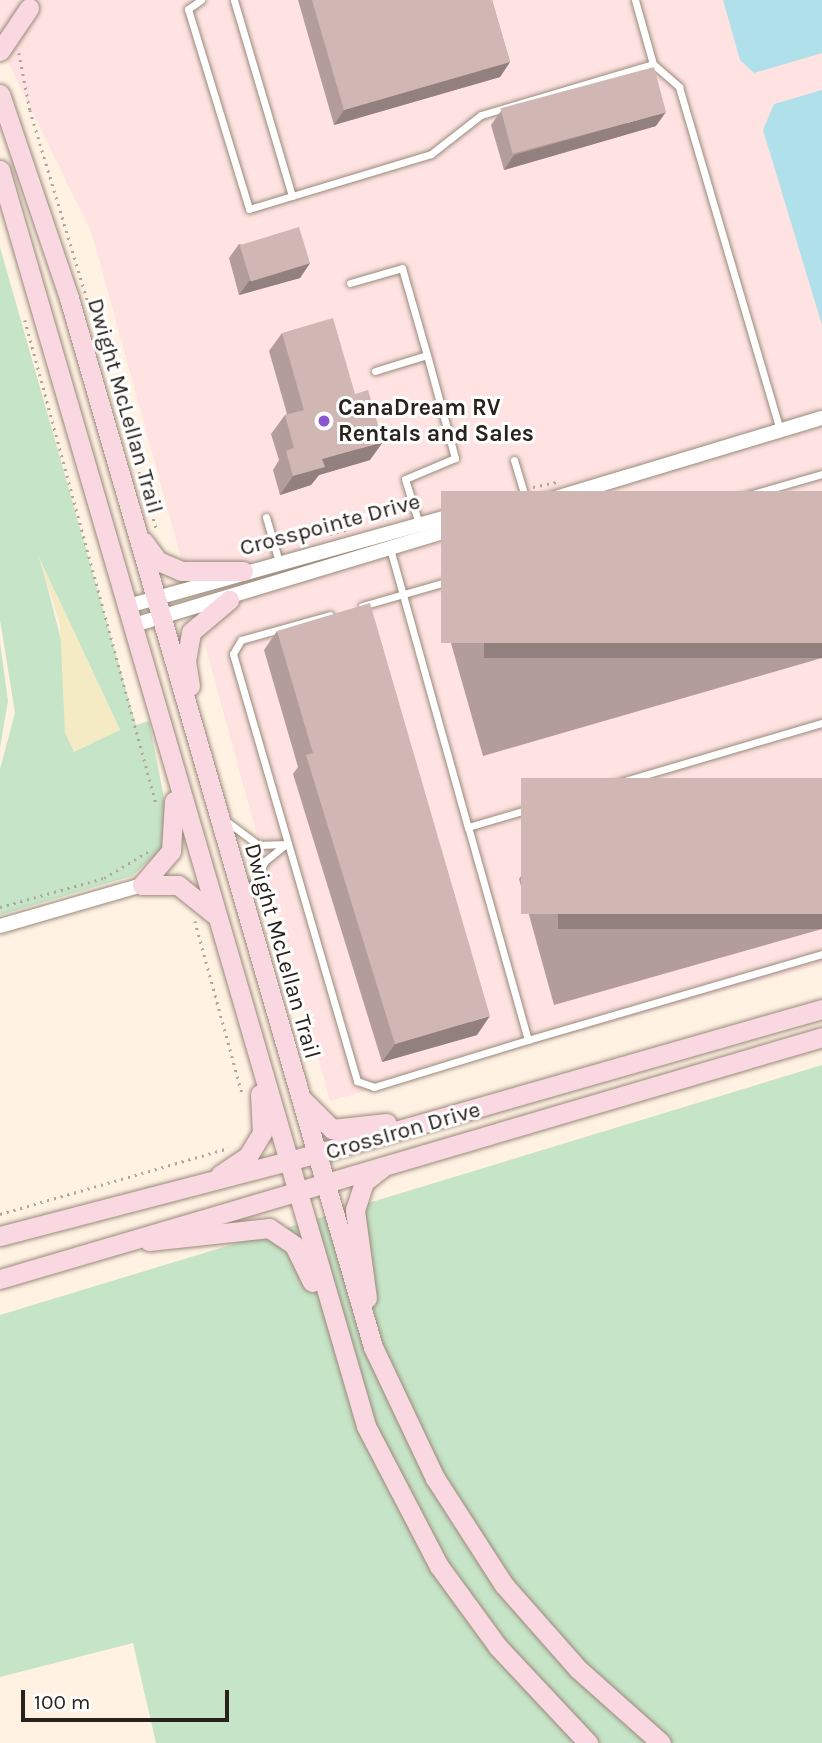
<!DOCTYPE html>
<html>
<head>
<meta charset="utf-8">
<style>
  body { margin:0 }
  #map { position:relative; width:822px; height:1743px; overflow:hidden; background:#fff2e3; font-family:Karla,sans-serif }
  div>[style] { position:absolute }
  .industrial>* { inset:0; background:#fee3e2 }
  .green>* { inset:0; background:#c6e4c7 }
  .sand>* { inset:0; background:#f4ebc5 }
  .water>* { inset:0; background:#b0e0e9 }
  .path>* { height:2.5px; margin-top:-1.25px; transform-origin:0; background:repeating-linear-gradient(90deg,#b1a69b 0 2px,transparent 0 7px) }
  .roads { filter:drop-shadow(0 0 2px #998a7a) drop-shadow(0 0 2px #998a7a) }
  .lane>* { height:7px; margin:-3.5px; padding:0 3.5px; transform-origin:3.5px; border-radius:3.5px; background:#fff }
  .street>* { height:14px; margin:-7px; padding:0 7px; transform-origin:7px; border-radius:7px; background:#fff }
  .secondary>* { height:19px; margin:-9.5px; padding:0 9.5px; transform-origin:9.5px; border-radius:9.5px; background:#f9d8e2 }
  .wall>* { inset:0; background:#b39d9b }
  .shaded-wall>* { inset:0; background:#92807e; transform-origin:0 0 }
  .building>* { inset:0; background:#d0b7b4; transform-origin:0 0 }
  .dots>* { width:19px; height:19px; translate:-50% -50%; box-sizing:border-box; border:4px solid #fff; border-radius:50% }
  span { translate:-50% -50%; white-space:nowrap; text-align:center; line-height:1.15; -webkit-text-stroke:6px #fff; paint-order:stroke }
  .street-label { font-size:23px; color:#28221c }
  .poi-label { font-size:23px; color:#28221c; font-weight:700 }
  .left { translate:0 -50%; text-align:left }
  .scale { position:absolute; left:21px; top:1690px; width:208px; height:32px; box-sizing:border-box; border:4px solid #28221c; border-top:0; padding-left:9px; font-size:21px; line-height:24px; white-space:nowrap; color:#28221c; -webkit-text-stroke:5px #fff; paint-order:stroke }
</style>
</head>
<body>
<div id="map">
  <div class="industrial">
    <i style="clip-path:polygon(0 0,822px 0,822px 964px,330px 1101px,92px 234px,0 46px)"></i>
  </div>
  <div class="green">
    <i style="clip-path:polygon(evenodd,0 247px,136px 725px,149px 721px,169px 824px,166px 845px,132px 876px,0 915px,0 769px,15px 713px,0 620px,0 247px,42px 566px,60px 602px,120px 730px,65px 733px,65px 655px,42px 566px)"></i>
    <i style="clip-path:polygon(0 642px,8px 701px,0 748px)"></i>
    <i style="clip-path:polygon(822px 1065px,822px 1743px,156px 1743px,133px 1643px,0 1677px,0 1315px)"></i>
  </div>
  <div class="sand">
    <i style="clip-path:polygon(38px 555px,120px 730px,74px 752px,65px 733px,60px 625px)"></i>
  </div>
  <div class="water">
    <i style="clip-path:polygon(723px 0,822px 0,822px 53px,754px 73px,740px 60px)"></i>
    <i style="clip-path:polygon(822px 90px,822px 325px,763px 130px,774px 104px)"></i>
  </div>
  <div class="path">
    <i style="left:19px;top:53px;width:58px;rotate:79.1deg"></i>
    <i style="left:30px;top:110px;width:440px;rotate:73.2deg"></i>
    <i style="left:25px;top:320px;width:500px;rotate:74.83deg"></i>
    <i style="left:533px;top:487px;width:25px;rotate:-12deg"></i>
    <i style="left:330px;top:534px;width:21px;rotate:-14deg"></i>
    <i style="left:0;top:907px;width:108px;rotate:-15.6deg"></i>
    <i style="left:104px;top:878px;width:52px;rotate:-31deg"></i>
    <i style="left:195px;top:921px;width:178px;rotate:74.7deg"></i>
    <i style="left:0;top:1214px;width:238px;rotate:-16.1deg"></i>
  </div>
  <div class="roads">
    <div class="lane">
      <i style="left:201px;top:0;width:16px;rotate:145deg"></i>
      <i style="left:188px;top:9px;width:209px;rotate:73deg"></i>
      <i style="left:249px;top:209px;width:45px;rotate:-16.8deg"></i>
      <i style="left:292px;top:196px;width:204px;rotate:-106.5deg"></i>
      <i style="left:635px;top:0;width:66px;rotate:74.3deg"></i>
      <i style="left:653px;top:64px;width:35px;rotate:41deg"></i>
      <i style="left:679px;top:87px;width:358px;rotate:73.6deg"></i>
      <i style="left:292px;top:196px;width:145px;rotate:-16.8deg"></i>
      <i style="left:431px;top:154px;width:63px;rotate:-38deg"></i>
      <i style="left:481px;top:115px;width:179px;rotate:-16.5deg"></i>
      <i style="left:350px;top:283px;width:54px;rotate:-16.1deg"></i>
      <i style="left:402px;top:268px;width:91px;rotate:74deg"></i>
      <i style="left:375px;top:371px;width:54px;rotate:-17.1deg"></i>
      <i style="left:427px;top:355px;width:107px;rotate:74.8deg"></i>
      <i style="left:455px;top:458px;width:54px;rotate:157.2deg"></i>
      <i style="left:405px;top:479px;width:47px;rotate:72.7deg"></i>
      <i style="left:514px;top:460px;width:45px;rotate:73.2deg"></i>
      <i style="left:266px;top:517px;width:47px;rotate:73.9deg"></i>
      <i style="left:391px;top:552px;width:286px;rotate:74.4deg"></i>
      <i style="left:468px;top:827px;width:369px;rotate:-16.4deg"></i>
      <i style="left:362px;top:606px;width:479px;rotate:-16deg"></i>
      <i style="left:330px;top:615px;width:92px;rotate:164.3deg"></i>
      <i style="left:241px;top:640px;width:16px;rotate:120deg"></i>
      <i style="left:233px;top:654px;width:445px;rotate:73.8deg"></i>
      <i style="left:357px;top:1081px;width:18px;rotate:19deg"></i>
      <i style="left:374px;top:1087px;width:161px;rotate:-17deg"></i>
      <i style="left:528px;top:1040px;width:221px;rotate:-105.7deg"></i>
      <i style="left:229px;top:823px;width:36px;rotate:37deg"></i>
      <i style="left:258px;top:845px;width:28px;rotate:-2deg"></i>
      <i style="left:249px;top:892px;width:35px;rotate:-63deg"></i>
      <i style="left:265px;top:861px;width:27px;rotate:-39deg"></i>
      <i style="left:528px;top:1040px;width:306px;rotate:-16.3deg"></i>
    </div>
    <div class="street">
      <i style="left:128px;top:606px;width:357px;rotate:-15.6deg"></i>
      <i style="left:472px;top:510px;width:35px;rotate:-7deg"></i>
      <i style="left:134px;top:625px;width:718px;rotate:-16.75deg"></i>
      <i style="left:0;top:926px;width:148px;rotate:-16.1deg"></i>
    </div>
    <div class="secondary">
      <i style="left:0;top:51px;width:52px;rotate:-56deg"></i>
      <i style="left:0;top:94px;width:215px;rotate:71.3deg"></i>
      <i style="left:69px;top:298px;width:1092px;rotate:73.84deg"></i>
      <i style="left:373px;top:1347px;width:145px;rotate:64.7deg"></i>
      <i style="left:435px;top:1478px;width:127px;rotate:57.2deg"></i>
      <i style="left:504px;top:1585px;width:112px;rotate:48.6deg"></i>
      <i style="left:578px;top:1669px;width:111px;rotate:41.7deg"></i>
      <i style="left:0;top:170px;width:1308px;rotate:73.75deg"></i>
      <i style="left:366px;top:1426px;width:158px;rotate:62.5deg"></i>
      <i style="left:439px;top:1566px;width:100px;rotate:53.9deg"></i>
      <i style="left:498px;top:1647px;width:132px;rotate:46.8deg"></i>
      <i style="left:144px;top:542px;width:24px;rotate:54deg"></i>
      <i style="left:158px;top:561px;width:25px;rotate:23deg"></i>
      <i style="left:181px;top:571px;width:62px"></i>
      <i style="left:190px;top:686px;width:25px;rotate:-99deg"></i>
      <i style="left:186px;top:661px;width:29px;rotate:-80deg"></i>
      <i style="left:191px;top:632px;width:50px;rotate:-40.1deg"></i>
      <i style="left:142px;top:885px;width:45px;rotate:-49.5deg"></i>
      <i style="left:171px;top:851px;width:50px;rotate:-86.6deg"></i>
      <i style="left:142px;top:885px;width:36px"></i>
      <i style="left:178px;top:885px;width:46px;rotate:38.9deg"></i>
      <i style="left:304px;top:1101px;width:40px;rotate:45deg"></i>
      <i style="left:332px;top:1129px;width:55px;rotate:-6.2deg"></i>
      <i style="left:220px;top:1175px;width:34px;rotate:-34deg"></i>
      <i style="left:248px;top:1156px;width:27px;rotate:-59deg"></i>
      <i style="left:262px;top:1133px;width:39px;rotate:-93deg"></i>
      <i style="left:0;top:1236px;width:325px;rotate:-14.6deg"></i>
      <i style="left:315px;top:1154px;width:527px;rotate:-15.96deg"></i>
      <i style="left:149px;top:1241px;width:121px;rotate:-6.2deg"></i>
      <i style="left:269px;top:1228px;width:30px;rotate:34deg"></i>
      <i style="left:294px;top:1245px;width:41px;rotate:64.1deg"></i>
      <i style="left:0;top:1279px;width:857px;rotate:-16.4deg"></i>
      <i style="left:367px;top:1298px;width:89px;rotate:-97.8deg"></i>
      <i style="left:355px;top:1210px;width:29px;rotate:-72deg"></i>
      <i style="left:364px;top:1182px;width:23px;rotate:-38deg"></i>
    </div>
  </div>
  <div class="wall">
    <i style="clip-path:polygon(298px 0,492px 0,510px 62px,500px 77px,334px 125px)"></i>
    <i style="clip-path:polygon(501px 111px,656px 126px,504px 170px,491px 125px)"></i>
    <i style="clip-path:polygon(239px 244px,310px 263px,300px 278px,239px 295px,229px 258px)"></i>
    <i style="clip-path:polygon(282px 333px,370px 460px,319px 475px,311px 485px,280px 495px,273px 470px,279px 460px,271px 434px,285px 415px,287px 414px,269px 351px)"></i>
    <i style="clip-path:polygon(822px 491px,822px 658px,483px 756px,443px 615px,456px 596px)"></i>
    <i style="clip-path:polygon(277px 631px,477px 1035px,382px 1062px,293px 774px,298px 767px,264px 650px)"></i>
    <i style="clip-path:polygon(822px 778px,822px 929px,554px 1005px,519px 879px,532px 860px)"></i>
  </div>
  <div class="shaded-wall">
    <i style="clip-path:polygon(510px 62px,500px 77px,334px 125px,344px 110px)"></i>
    <i style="clip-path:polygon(666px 112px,656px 126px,504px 170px,514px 155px)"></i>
    <i style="clip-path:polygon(310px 263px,300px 278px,239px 295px,249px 281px)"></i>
    <i style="clip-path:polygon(383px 442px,370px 460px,319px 475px,311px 485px,280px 495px,293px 476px,322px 459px)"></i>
    <i style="left:822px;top:643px;width:15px;height:338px;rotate:90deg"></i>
    <i style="left:822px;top:914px;width:15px;height:264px;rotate:90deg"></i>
    <i style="clip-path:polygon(490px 1016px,477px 1035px,382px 1062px,395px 1044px)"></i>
  </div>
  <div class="building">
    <i style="clip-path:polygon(312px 0,492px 0,510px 62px,344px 110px)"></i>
    <i style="left:654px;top:67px;width:47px;height:159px;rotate:75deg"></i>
    <i style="left:299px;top:227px;width:38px;height:62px;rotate:73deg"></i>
    <i style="clip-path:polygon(333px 318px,355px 394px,368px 390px,383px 442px,322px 459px,325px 467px,293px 476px,286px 451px,294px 448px,285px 415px,304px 410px,282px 333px)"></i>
    <i style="left:822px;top:491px;width:152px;height:381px;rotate:90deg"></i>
    <i style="clip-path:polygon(370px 603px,490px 1016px,395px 1044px,306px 755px,313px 753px,277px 631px)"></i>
    <i style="left:822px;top:778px;width:136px;height:301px;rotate:90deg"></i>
  </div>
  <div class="dots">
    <i style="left:324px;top:421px;background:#8857d0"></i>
  </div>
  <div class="street-label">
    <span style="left:125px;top:406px;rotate:74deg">Dwight McLellan Trail</span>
    <span style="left:330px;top:525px;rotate:-15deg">Crosspointe Drive</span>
    <span style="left:282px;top:951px;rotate:74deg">Dwight McLellan Trail</span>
    <span style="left:403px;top:1131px;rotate:-16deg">CrossIron Drive</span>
  </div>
  <div class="poi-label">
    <span class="left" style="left:338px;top:421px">CanaDream RV<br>Rentals and Sales</span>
  </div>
  <div class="scale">100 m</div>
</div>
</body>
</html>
